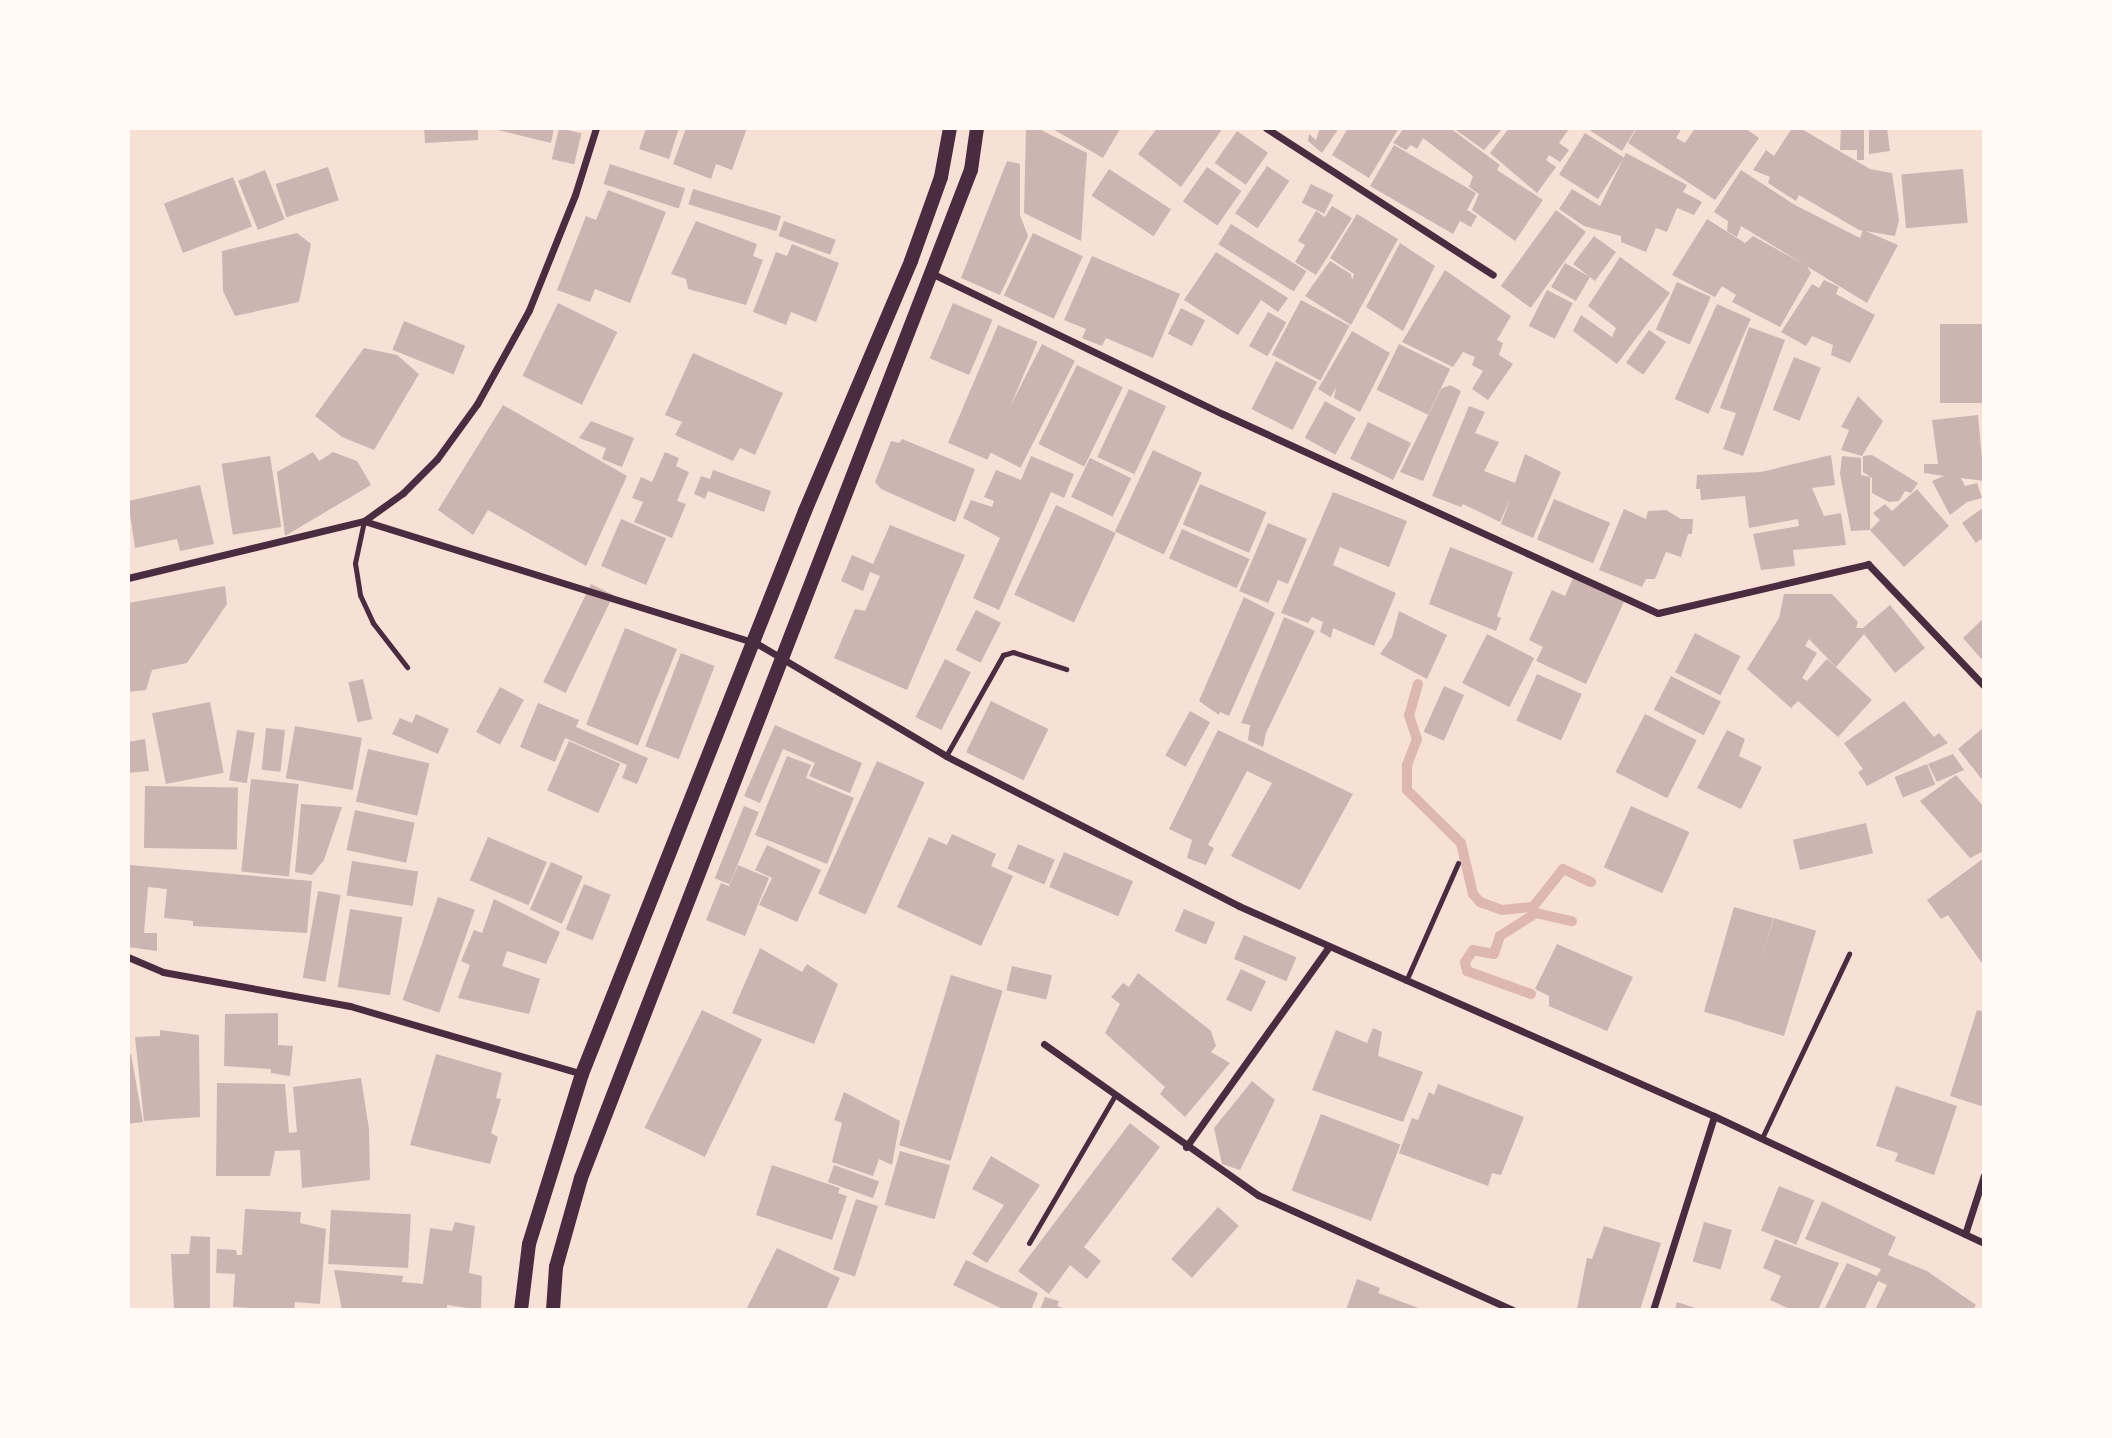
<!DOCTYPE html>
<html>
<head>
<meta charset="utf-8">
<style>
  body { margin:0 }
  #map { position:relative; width:2112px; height:1438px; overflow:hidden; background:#f7e1d7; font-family:"Asap Condensed",sans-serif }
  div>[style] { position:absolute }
  .stream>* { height:10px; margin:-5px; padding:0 5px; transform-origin:5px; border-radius:5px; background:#dcb8b0 }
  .building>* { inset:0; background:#ccb4b1; transform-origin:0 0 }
  .service>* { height:5px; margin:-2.5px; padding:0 2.5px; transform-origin:2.5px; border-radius:2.5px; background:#4a2c40 }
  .minor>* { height:7px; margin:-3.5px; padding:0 3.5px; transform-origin:3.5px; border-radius:3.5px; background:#4a2c40 }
  .secondary>* { height:14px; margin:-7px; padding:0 7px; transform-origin:7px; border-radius:7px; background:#4a2c40 }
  span { translate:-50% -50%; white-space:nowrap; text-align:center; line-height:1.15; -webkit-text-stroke:7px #fffaf5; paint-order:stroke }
  .frame { position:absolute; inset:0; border:130px solid #fffaf5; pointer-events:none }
</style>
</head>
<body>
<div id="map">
  <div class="stream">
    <i style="left:1418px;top:684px;width:32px;rotate:106deg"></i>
    <i style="left:1409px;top:715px;width:25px;rotate:72deg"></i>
    <i style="left:1417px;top:739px;width:28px;rotate:111deg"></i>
    <i style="left:1407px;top:765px;width:25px;rotate:90deg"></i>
    <i style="left:1407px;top:790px;width:76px;rotate:44.5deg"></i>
    <i style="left:1461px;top:843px;width:52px;rotate:76.8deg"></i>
    <i style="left:1473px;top:894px;width:11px;rotate:49deg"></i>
    <i style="left:1480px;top:902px;width:23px;rotate:20deg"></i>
    <i style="left:1502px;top:910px;width:31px;rotate:-6deg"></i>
    <i style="left:1533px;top:907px;width:48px;rotate:-51.7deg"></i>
    <i style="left:1563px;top:869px;width:31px;rotate:25deg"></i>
    <i style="left:1531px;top:994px;width:68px;rotate:-160.2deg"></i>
    <i style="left:1467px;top:971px;width:9px;rotate:-103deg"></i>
    <i style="left:1465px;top:962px;width:14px;rotate:-56deg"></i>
    <i style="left:1473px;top:950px;width:21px;rotate:11deg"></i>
    <i style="left:1494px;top:954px;width:19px;rotate:-72deg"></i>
    <i style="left:1500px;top:936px;width:43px;rotate:-32.6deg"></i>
    <i style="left:1536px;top:913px;width:37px;rotate:13deg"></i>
  </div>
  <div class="building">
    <i style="clip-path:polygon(424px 128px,478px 128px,478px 140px,425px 143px)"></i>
    <i style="clip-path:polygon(489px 128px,554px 128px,551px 143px)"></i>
    <i style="left:559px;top:128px;width:23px;height:32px;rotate:13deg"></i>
    <i style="clip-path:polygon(646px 128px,679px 128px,669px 159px,639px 149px)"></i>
    <i style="clip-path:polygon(686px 128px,747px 128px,732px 170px,716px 164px,711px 179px,673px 164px)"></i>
    <i style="clip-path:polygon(1026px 128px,1037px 128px,1087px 153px,1081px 241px,1024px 213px)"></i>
    <i style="clip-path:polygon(1051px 128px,1117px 128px,1120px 129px,1103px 158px)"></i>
    <i style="clip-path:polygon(1157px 128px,1223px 128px,1181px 187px,1138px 154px)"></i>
    <i style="clip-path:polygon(1320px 128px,1339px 128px,1322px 153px,1308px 141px,1309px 134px,1316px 140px)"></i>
    <i style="clip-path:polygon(1348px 128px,1399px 128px,1369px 178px,1332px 155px)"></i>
    <i style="clip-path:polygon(1404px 128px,1450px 128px,1500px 165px,1497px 170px,1543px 200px,1515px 241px,1472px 210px,1479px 194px,1469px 187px,1473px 176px,1423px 138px,1417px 149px,1411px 145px,1406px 150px,1393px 143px)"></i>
    <i style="clip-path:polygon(1453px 128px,1503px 128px,1484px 150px)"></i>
    <i style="clip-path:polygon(1509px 128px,1569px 129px,1559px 143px,1569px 150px,1560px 162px,1549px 155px,1546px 160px,1556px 167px,1537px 193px,1490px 153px)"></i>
    <i style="clip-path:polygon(1586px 128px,1636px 128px,1622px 151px)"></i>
    <i style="clip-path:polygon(1637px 128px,1682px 128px,1676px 138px,1685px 143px,1695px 128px,1745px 128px,1759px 138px,1715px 200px,1628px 143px)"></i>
    <i style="clip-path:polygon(1792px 128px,1800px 128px,1870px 169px,1892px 173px,1899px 220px,1895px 236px,1859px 230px,1799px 195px,1796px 201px,1768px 183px,1770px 177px,1753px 170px,1766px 150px,1774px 156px)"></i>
    <i style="clip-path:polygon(1841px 128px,1864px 128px,1864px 160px,1857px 160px,1857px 150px,1840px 150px)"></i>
    <i style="clip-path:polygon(1869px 128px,1887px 128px,1890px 151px,1869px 154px)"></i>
    <i style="left:1237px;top:131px;width:38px;height:39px;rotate:35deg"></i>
    <i style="left:1585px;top:133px;width:46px;height:49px;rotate:32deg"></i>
    <i style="clip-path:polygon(1394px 145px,1476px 193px,1467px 210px,1477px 216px,1471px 227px,1460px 221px,1453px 234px,1370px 186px)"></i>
    <i style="clip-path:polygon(1626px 153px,1687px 185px,1683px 192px,1702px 202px,1694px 215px,1677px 208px,1667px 232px,1656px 228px,1646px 252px,1621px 242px,1621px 236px,1584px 226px,1559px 209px,1572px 189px,1600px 206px)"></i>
    <i style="clip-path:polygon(1007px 161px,1020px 164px,1020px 215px,1028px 236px,1000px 295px,961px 278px)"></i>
    <i style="left:610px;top:164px;width:79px;height:21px;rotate:18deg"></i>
    <i style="left:1267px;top:166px;width:27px;height:57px;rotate:34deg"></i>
    <i style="left:328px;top:167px;width:35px;height:55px;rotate:72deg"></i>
    <i style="left:1207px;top:167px;width:42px;height:42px;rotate:35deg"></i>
    <i style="left:1109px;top:169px;width:74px;height:32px;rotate:33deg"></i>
    <i style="left:1963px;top:169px;width:54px;height:62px;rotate:85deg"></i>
    <i style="left:265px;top:170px;width:53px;height:29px;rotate:68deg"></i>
    <i style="clip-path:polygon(1741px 170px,1795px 205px,1860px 238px,1863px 230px,1898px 245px,1867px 303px,1741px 226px,1737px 237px,1727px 231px,1728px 221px,1714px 212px)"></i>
    <i style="left:233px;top:177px;width:53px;height:74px;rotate:69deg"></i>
    <i style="left:1311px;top:184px;width:25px;height:21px;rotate:26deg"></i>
    <i style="left:693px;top:189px;width:92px;height:16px;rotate:17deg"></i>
    <i style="clip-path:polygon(608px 190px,666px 212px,630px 303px,595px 289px,590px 302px,557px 290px,586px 216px,596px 220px)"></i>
    <i style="clip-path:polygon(1332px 206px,1352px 218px,1316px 275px,1295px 262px,1305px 245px,1298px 241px,1316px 211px,1325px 217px)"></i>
    <i style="left:1556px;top:210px;width:37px;height:94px;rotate:36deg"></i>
    <i style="clip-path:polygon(1357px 214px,1398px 239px,1351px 325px,1305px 296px,1330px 261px,1351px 274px,1352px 280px,1354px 274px,1330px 258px)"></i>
    <i style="clip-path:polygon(1707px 219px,1745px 243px,1753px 236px,1807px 266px,1811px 273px,1780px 327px,1732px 302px,1736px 295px,1722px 286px,1715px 297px,1672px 275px)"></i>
    <i style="clip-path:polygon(696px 221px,757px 244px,753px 256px,763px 260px,746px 305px,688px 289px,686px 279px,671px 274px)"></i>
    <i style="left:784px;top:221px;width:55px;height:16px;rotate:20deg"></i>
    <i style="left:1231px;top:224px;width:89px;height:24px;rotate:32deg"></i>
    <i style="clip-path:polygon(297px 233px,311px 244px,299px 302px,235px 316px,223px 291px,222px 251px)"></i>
    <i style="left:1033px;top:233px;width:55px;height:69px;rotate:25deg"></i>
    <i style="clip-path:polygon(1594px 236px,1616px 252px,1595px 281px,1590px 277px,1576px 301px,1551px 287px,1565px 263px,1590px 277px,1573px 264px)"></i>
    <i style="clip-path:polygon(1400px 243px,1435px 266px,1403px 331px,1366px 307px)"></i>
    <i style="clip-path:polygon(792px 244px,839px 263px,816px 322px,791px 312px,786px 325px,753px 312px,776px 252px,787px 256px)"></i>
    <i style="clip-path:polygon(1216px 252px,1288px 298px,1278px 312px,1261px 300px,1238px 335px,1184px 300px)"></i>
    <i style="clip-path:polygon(1092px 256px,1180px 294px,1153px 358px,1106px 338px,1102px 346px,1082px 338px,1086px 329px,1064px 320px)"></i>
    <i style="clip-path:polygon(1620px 257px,1670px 293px,1617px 364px,1573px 331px,1581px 315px,1612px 337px,1616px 328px,1588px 306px)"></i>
    <i style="clip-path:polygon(1445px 270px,1511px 316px,1497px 340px,1503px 343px,1499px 355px,1513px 364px,1488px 400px,1472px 389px,1483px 371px,1472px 365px,1475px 357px,1463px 352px,1453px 367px,1402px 342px)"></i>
    <i style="clip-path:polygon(1824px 280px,1839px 287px,1836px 294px,1875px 315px,1850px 363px,1831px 355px,1833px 345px,1812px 336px,1806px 346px,1781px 332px,1812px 284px,1819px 288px)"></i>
    <i style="left:1677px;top:282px;width:37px;height:52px;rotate:24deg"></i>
    <i style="left:1547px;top:290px;width:29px;height:40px;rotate:27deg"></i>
    <i style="left:1301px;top:300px;width:55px;height:62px;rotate:28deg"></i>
    <i style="left:558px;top:303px;width:66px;height:81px;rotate:26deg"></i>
    <i style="left:953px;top:303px;width:43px;height:60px;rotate:23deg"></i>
    <i style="left:1717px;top:304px;width:37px;height:104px;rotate:24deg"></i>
    <i style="left:1181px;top:308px;width:27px;height:29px;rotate:27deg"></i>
    <i style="left:1268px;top:312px;width:21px;height:39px;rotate:29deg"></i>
    <i style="left:404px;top:321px;width:66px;height:31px;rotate:22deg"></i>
    <i style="left:1940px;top:324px;width:44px;height:79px"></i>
    <i style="left:998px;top:325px;width:43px;height:128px;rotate:23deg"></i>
    <i style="clip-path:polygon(1749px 327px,1785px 340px,1743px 456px,1723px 449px,1736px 413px,1720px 408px)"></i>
    <i style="left:1649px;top:330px;width:21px;height:40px;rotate:35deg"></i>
    <i style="clip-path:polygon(1352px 331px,1390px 353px,1360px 412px,1334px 398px,1336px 387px,1331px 397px,1318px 389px)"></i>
    <i style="left:1042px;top:344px;width:37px;height:120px;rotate:27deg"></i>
    <i style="left:1399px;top:344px;width:57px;height:51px;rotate:26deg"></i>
    <i style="clip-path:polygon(364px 348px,397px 355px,419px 374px,374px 450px,342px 437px,315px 416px)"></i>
    <i style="clip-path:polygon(693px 353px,783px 393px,755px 455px,740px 448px,733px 461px,675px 435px,682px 422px,665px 415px)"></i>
    <i style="left:1794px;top:357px;width:29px;height:57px;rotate:22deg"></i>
    <i style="left:1276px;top:361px;width:46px;height:54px;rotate:27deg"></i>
    <i style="left:1077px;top:365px;width:51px;height:88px;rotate:26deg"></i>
    <i style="clip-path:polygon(1450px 385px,1461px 391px,1423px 481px,1400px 472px,1441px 389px)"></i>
    <i style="left:1129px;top:389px;width:41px;height:75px;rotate:25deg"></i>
    <i style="clip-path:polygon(1858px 396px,1883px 421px,1862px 456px,1841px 450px,1849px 430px,1841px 427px)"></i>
    <i style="left:1325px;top:401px;width:35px;height:42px;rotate:29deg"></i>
    <i style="clip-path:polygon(503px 405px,627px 476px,586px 566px,488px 510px,473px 535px,438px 510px)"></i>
    <i style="clip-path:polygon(1469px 406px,1485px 412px,1475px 433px,1499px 442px,1484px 471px,1515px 483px,1525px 454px,1561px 472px,1533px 538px,1501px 524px,1510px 499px,1500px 522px,1463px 504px,1461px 507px,1432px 496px)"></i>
    <i style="clip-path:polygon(1978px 415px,1984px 481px,1961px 478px,1965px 486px,1977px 483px,1982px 498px,1967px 502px,1950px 515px,1932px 481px,1944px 476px,1924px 473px,1924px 464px,1938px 464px,1932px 420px)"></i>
    <i style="clip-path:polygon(591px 421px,634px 438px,622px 467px,602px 459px,606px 448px,579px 438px)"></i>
    <i style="left:1368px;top:422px;width:48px;height:41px;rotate:26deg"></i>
    <i style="clip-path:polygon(902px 439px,975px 469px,955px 522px,881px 489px,875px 482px,891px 441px,899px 443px)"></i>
    <i style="left:1153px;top:450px;width:54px;height:90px;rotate:25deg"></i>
    <i style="clip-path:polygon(313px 452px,319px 461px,333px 452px,357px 461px,371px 485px,285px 536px,277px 472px)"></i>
    <i style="clip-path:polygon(665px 452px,679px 458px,676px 466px,689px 472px,677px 501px,686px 504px,672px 538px,634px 522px,643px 502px,632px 498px,641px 477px,652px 482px)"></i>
    <i style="clip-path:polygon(1831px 455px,1835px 485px,1812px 488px,1824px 516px,1841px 513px,1846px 545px,1793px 550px,1795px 566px,1761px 570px,1753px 534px,1799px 526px,1798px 519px,1749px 528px,1745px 496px,1701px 500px,1700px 489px,1696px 489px,1697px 475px,1761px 472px)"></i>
    <i style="clip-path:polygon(1872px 455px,1918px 483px,1911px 493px,1905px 491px,1899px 501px,1889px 502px,1872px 493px,1872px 478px,1863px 472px,1863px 456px)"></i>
    <i style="left:270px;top:456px;width:72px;height:49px;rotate:81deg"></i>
    <i style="clip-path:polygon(1031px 456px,1074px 474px,1064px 498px,1051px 492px,999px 610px,973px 598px,1000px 538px,963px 518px,971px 500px,992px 507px,994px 501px,984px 497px,996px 470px,1021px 480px)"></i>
    <i style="clip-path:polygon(1842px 456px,1861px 458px,1861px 475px,1870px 477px,1870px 530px,1851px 531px,1840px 474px)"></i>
    <i style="left:1090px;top:458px;width:46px;height:43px;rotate:26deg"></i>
    <i style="clip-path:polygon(713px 470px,771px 491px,764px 512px,708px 491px,705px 499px,694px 494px,701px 476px,710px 479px)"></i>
    <i style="left:1200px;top:484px;width:72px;height:44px;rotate:23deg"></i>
    <i style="clip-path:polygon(200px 485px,214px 544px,180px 551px,177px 539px,135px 548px,128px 501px)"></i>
    <i style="clip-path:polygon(1917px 489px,1949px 526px,1904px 567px,1870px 530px,1880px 520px,1873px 513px,1885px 504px,1892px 511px)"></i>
    <i style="clip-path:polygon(1333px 492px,1407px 521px,1389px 567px,1340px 547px,1333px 565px,1396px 593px,1374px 646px,1333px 628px,1331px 638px,1320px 632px,1323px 622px,1312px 617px,1308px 623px,1281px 613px)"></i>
    <i style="left:1554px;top:499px;width:61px;height:44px;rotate:23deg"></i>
    <i style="left:1056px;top:505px;width:66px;height:99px;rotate:25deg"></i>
    <i style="clip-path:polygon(1984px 507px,1984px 544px,1981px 539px,1976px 543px,1962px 523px)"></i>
    <i style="clip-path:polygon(1624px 509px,1646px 519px,1648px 511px,1666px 510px,1681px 519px,1693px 519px,1692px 534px,1688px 534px,1681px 557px,1666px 552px,1655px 579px,1646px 579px,1642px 587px,1599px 570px)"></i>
    <i style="left:621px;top:519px;width:49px;height:51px;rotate:23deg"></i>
    <i style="clip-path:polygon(1268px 523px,1307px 539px,1288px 584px,1278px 580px,1268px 603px,1239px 591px)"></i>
    <i style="clip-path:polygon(890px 525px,965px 555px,907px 690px,834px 658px,855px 609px,865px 611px,880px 576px,870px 572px,863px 591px,841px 581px,852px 555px,873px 564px)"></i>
    <i style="left:1182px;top:529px;width:74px;height:32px;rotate:24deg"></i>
    <i style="clip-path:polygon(1450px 547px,1513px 572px,1497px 616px,1501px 618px,1496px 631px,1429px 604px)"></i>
    <i style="clip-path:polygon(1573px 578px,1624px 602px,1586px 684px,1536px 661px,1543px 647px,1529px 640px,1552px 590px,1565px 596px)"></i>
    <i style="left:591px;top:584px;width:25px;height:109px;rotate:26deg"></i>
    <i style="clip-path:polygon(225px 586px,227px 604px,187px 663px,152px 670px,146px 690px,128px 692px,128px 603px)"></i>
    <i style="clip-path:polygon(1784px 594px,1832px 594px,1858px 622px,1856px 628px,1863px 628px,1890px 605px,1925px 648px,1895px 673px,1864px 634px,1836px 667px,1809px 639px,1805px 646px,1817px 653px,1802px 678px,1807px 681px,1827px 659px,1872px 700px,1838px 737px,1798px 701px,1791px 708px,1747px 669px,1779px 618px)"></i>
    <i style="clip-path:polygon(1244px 597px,1275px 613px,1229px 716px,1220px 712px,1219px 715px,1199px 701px)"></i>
    <i style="left:976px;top:610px;width:28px;height:45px;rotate:27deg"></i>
    <i style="clip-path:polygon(1399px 611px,1447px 635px,1427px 679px,1380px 654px,1392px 637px)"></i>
    <i style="clip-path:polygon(1284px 617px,1315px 631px,1266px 733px,1263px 747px,1248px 740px,1250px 725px,1241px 723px)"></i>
    <i style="clip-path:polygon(1984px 618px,1984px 662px,1963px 638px)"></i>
    <i style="left:625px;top:628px;width:56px;height:104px;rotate:22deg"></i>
    <i style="left:1695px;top:633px;width:51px;height:44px;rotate:27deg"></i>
    <i style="left:1487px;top:634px;width:53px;height:55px;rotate:27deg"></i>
    <i style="left:681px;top:653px;width:36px;height:100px;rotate:21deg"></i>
    <i style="left:945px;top:659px;width:29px;height:65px;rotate:27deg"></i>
    <i style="left:1537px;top:674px;width:49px;height:51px;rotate:24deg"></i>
    <i style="left:1671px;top:676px;width:56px;height:38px;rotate:27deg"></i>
    <i style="left:363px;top:679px;width:41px;height:15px;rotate:77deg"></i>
    <i style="left:1444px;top:686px;width:22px;height:50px;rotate:24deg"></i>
    <i style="left:500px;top:687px;width:27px;height:51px;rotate:28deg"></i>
    <i style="left:991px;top:701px;width:64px;height:57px;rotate:26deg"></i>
    <i style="clip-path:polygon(1904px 701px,1934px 737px,1939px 733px,1948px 743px,1867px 786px,1858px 772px,1863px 769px,1844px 743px)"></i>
    <i style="left:210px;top:702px;width:72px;height:59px;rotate:79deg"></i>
    <i style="clip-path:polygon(538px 703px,579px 720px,576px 727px,648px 758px,637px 784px,622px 778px,627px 765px,565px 738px,555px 762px,520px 747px)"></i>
    <i style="left:1190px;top:711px;width:23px;height:51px;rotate:29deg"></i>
    <i style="clip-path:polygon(416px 714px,449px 729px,438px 754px,392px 734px,400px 718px,412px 723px)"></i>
    <i style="left:1645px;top:714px;width:58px;height:65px;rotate:27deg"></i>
    <i style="clip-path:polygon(775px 725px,862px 763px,850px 793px,809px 776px,815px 763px,783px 749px,760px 803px,744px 796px)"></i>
    <i style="left:295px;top:726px;width:68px;height:53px;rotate:10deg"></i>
    <i style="clip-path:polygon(1984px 727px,1984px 782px,1958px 749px)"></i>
    <i style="left:266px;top:728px;width:19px;height:42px;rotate:6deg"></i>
    <i style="left:237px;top:730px;width:18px;height:51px;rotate:9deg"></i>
    <i style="clip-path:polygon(1218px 730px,1353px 794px,1300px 890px,1231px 856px,1272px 783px,1247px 771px,1208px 845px,1214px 848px,1206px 865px,1187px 858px,1192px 840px,1169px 829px)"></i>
    <i style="clip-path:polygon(1727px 730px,1745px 739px,1739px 756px,1762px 767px,1741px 809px,1697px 788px)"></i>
    <i style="clip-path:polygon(145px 739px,149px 771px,128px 773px,128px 742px)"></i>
    <i style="left:569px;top:741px;width:56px;height:54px;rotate:24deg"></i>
    <i style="left:368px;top:749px;width:63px;height:54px;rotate:13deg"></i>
    <i style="clip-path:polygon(1953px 754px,1964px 770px,1937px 782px,1928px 764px)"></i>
    <i style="clip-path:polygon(787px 756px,811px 765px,806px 778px,854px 798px,827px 864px,755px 835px)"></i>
    <i style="left:877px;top:761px;width:52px;height:145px;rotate:24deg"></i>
    <i style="left:1927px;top:764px;width:22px;height:35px;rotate:68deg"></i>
    <i style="clip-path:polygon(1956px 775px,1984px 807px,1984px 851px,1970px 858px,1920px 801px)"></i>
    <i style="left:251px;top:779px;width:48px;height:93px;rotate:6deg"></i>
    <i style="left:145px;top:786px;width:93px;height:62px;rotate:1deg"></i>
    <i style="clip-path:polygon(301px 804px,342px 807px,324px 860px,312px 875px,295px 872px)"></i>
    <i style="left:744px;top:806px;width:16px;height:78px;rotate:22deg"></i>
    <i style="left:1631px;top:806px;width:64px;height:67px;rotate:24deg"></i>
    <i style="left:355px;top:810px;width:61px;height:41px;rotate:12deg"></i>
    <i style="left:1866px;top:823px;width:31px;height:75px;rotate:77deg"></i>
    <i style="clip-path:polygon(952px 834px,996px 854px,991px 866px,1013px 876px,981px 946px,897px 907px,929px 837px,947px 845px)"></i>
    <i style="left:488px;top:837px;width:64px;height:47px;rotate:23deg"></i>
    <i style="left:1018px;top:844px;width:40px;height:27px;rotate:23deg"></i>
    <i style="clip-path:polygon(767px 845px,821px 870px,797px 922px,759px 905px,772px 878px,755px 870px)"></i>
    <i style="left:1064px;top:852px;width:75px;height:38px;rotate:23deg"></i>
    <i style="clip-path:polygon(1984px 858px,1984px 966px,1948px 915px,1941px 919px,1927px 900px)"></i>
    <i style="left:352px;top:861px;width:67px;height:35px;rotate:9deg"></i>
    <i style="left:551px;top:862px;width:35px;height:52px;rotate:24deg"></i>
    <i style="clip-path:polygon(130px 865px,312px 881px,307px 933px,193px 926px,193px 921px,164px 918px,167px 889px,148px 887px,144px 933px,157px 933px,157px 951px,128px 947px)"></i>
    <i style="clip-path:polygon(738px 865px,769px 878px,745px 936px,706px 920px,721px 883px,729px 886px)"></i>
    <i style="left:584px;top:884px;width:29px;height:49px;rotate:22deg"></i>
    <i style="left:318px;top:891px;width:23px;height:88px;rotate:10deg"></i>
    <i style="left:438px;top:897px;width:39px;height:109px;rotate:19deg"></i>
    <i style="clip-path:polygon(494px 899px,560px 932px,546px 964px,507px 951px,502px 966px,540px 979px,529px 1014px,458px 998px,470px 965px,461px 961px,474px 930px,482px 933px)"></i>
    <i style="left:1734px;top:907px;width:41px;height:109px;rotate:16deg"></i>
    <i style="left:350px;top:909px;width:53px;height:79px;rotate:9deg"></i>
    <i style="left:1184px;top:909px;width:34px;height:24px;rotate:23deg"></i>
    <i style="left:1774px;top:918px;width:44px;height:110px;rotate:17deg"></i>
    <i style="left:1244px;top:935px;width:57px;height:26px;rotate:23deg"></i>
    <i style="clip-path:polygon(1557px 944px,1633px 977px,1607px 1031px,1549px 1006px,1549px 996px,1535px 989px)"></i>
    <i style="clip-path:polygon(760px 948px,802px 972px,807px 964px,838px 984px,814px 1044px,732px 1013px)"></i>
    <i style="left:1012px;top:966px;width:41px;height:25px;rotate:13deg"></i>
    <i style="left:1241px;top:969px;width:28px;height:34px;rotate:26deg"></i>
    <i style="clip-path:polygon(1138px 973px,1211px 1031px,1216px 1046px,1211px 1052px,1230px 1063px,1185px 1117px,1160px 1094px,1165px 1087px,1105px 1033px,1120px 1004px,1111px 997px,1123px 983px,1129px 987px)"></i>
    <i style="left:951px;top:975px;width:54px;height:178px;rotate:17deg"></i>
    <i style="left:702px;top:1010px;width:67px;height:131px;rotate:26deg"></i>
    <i style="clip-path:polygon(1977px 1010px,1984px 1012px,1984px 1107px,1950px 1096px)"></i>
    <i style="clip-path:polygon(278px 1013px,278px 1045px,293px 1046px,290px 1076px,271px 1073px,271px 1069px,224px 1066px,225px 1014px)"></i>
    <i style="clip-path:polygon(1373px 1028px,1382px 1032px,1378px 1056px,1423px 1072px,1403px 1122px,1312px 1090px,1336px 1030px,1367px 1043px)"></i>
    <i style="clip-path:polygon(160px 1030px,199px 1035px,200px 1117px,144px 1121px,135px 1037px,160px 1036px)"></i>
    <i style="clip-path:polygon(131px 1054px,143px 1122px,128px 1124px,128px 1055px)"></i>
    <i style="clip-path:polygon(436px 1054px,502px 1073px,496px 1098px,501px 1099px,491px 1133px,498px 1137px,490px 1164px,410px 1145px)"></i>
    <i style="clip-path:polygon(361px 1078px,369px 1129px,370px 1180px,302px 1188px,300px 1150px,275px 1151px,270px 1176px,216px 1176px,217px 1083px,285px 1084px,289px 1133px,297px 1132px,293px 1087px)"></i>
    <i style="clip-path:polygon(1252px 1081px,1275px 1100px,1240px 1170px,1222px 1164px,1214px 1128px)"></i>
    <i style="clip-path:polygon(1438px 1084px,1524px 1117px,1501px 1175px,1492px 1173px,1488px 1186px,1399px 1153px,1412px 1118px,1418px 1120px,1429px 1092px,1434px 1095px)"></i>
    <i style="clip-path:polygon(1896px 1086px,1957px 1106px,1934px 1175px,1895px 1161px,1898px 1153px,1876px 1146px)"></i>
    <i style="clip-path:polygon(844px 1092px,900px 1121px,892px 1165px,879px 1159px,873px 1176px,832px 1162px,842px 1123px,834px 1120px)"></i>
    <i style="left:1321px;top:1114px;width:85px;height:82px;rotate:21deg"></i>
    <i style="clip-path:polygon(1130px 1123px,1160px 1147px,1084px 1247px,1101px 1261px,1087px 1279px,1070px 1265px,1049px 1294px,1018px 1271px)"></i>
    <i style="left:900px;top:1151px;width:52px;height:56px;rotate:16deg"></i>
    <i style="clip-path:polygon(991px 1156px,1040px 1185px,987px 1263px,972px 1254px,1004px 1205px,972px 1189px)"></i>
    <i style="clip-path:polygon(772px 1165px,840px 1188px,838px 1193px,847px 1196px,832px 1240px,756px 1215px)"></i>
    <i style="left:834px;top:1165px;width:48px;height:18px;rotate:20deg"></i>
    <i style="left:1779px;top:1186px;width:38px;height:48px;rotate:22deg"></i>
    <i style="left:856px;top:1199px;width:23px;height:74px;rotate:18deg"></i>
    <i style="clip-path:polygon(1822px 1201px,1896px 1237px,1888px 1255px,1927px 1271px,1976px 1305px,1972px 1310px,1875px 1310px,1887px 1285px,1878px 1281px,1864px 1310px,1824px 1310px,1847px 1263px,1877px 1276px,1881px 1269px,1805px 1239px)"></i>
    <i style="left:1218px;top:1207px;width:28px;height:70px;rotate:42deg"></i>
    <i style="clip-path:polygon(245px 1209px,301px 1212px,300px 1223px,326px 1229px,320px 1304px,295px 1302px,294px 1310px,233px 1307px,235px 1274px,216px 1273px,217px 1249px,236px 1250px,237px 1255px,242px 1255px)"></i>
    <i style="left:331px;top:1210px;width:80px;height:54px;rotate:3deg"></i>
    <i style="clip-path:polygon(455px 1222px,475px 1226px,469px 1273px,482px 1276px,481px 1310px,447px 1305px,447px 1310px,342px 1310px,334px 1270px,403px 1276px,402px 1282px,423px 1284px,430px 1228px,452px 1231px)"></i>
    <i style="left:1704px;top:1222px;width:29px;height:41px;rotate:16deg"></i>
    <i style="clip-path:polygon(1604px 1226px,1661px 1243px,1640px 1310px,1577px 1309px,1587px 1258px,1592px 1259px)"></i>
    <i style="clip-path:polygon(191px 1236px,210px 1237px,210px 1310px,174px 1310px,171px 1254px,189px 1254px)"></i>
    <i style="clip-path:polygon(1775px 1239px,1839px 1263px,1818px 1310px,1792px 1310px,1770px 1300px,1781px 1276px,1763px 1268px)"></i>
    <i style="clip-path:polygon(777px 1248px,840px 1278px,826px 1310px,746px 1310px)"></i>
    <i style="clip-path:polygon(966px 1260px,1038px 1293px,1031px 1310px,1005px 1310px,953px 1285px)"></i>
    <i style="clip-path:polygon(1357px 1279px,1380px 1288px,1378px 1293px,1424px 1310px,1346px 1310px)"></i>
    <i style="clip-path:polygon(1045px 1297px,1059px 1301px,1057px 1306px,1069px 1310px,1040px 1310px)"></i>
    <i style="clip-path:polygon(1677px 1302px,1701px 1310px,1675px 1310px)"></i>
  </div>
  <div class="service">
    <i style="left:364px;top:521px;width:43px;rotate:102.1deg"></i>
    <i style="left:355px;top:563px;width:32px;rotate:81deg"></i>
    <i style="left:360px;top:595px;width:31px;rotate:65deg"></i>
    <i style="left:373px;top:623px;width:56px;rotate:52.3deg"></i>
    <i style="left:946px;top:756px;width:116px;rotate:-60.6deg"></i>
    <i style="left:1003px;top:655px;width:10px;rotate:-17deg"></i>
    <i style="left:1013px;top:652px;width:56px;rotate:17.8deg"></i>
    <i style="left:1406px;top:981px;width:129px;rotate:-66.2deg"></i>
    <i style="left:1762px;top:1138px;width:204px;rotate:-64.7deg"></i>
    <i style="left:1029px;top:1243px;width:171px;rotate:-59.8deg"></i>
  </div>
  <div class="minor">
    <i style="left:1266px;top:128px;width:270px;rotate:32.9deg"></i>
    <i style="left:929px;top:272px;width:326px;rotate:25.8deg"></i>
    <i style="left:1223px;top:414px;width:478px;rotate:24.6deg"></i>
    <i style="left:1658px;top:613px;width:216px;rotate:-13.1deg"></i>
    <i style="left:1868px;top:564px;width:168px;rotate:46.4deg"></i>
    <i style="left:364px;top:521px;width:48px;rotate:-35.7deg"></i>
    <i style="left:403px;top:493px;width:48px;rotate:-45deg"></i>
    <i style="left:437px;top:459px;width:68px;rotate:-54deg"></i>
    <i style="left:477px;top:404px;width:107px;rotate:-61deg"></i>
    <i style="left:529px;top:310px;width:124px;rotate:-68.2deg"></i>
    <i style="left:575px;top:195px;width:70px;rotate:-72.6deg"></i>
    <i style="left:128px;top:578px;width:243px;rotate:-13.6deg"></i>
    <i style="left:364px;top:521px;width:411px;rotate:17.3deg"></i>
    <i style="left:756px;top:643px;width:221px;rotate:30.7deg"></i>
    <i style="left:946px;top:756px;width:329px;rotate:27.1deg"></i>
    <i style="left:1239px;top:906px;width:519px;rotate:23.85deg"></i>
    <i style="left:1714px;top:1116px;width:298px;rotate:25.2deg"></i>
    <i style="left:128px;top:957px;width:38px;rotate:23deg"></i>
    <i style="left:163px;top:972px;width:190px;rotate:10.3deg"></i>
    <i style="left:350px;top:1006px;width:242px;rotate:16.3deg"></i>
    <i style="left:1044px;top:1044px;width:262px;rotate:35.2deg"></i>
    <i style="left:1258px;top:1195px;width:280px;rotate:24.3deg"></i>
    <i style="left:1186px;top:1147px;width:244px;rotate:-54.5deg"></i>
    <i style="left:1965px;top:1234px;width:62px;rotate:-72.1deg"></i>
    <i style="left:1653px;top:1310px;width:203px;rotate:-72.5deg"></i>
  </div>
  <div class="secondary">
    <i style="left:521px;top:1310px;width:66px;rotate:-83.1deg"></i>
    <i style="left:529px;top:1244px;width:178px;rotate:-72.7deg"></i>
    <i style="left:582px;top:1074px;width:606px;rotate:-68.39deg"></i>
    <i style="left:805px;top:511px;width:272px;rotate:-67deg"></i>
    <i style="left:911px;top:261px;width:89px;rotate:-70.3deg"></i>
    <i style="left:941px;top:177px;width:50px;rotate:-79.6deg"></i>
    <i style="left:553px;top:1310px;width:43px;rotate:-86deg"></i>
    <i style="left:556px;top:1267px;width:92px;rotate:-74.3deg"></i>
    <i style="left:581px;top:1178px;width:1081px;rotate:-68.85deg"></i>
    <i style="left:971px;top:170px;width:42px;rotate:-81.9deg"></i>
  </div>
  <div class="frame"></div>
</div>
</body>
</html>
